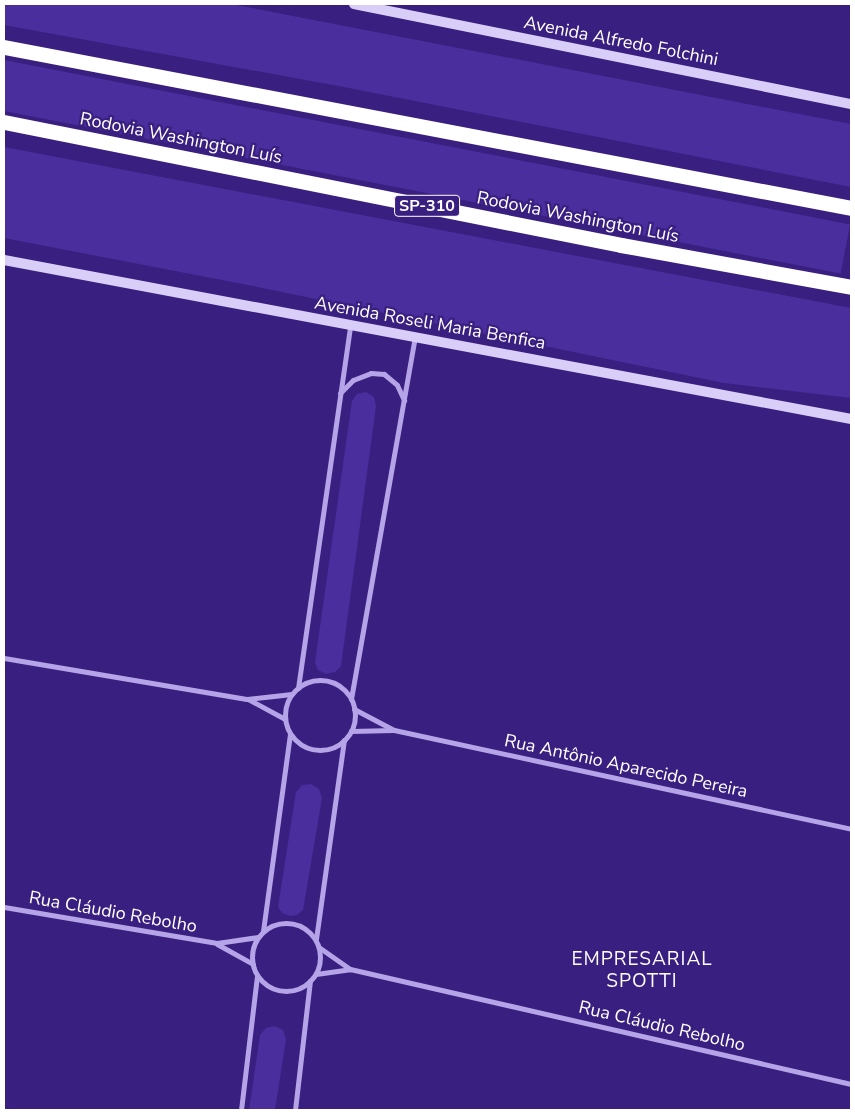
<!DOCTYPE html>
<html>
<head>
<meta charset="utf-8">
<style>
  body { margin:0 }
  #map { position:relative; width:855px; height:1114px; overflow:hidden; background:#391f80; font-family:"Nunito Sans",sans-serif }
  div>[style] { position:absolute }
  .green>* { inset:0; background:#4b2e9d; transform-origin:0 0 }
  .minor>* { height:5px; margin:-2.5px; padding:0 2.5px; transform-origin:2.5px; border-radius:2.5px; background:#b5a4e8 }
  .minor>.ring { margin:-2.5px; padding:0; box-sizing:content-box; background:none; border:5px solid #b5a4e8; border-radius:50% }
  .secondary>* { height:10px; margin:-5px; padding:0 5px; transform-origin:5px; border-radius:5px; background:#d9cef7 }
  .motorway>* { height:15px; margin:-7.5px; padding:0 7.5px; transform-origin:7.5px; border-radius:7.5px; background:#fff }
  span { translate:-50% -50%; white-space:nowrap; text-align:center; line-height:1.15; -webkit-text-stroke:4.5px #391f80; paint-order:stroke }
  .shield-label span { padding:1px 4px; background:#391f80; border:1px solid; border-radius:4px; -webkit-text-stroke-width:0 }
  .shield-label { font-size:16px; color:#fff; font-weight:700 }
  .street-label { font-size:18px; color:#fff }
  .neighbourhood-label { font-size:19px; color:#fff; letter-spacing:1px }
  .frame { position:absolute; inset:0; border:5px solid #fff; pointer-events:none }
</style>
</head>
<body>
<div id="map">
  <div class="green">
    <i style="clip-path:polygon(4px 4px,231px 4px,851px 124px,851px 187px,344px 87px,4px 25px)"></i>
    <i style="left:4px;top:60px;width:862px;height:50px;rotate:11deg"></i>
    <i style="clip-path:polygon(4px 147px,851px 308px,851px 398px,724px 383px,253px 286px,4px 238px)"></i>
    <i style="clip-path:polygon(366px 392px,374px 397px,376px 406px,341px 666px,335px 672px,326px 674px,318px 670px,315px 662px,352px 401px,357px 394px)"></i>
    <i style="clip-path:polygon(311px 784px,319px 789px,322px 798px,303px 910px,297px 915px,290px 916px,282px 913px,278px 907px,296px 792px,302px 785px)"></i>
    <i style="clip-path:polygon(275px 1026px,283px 1030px,286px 1039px,275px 1110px,249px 1110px,260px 1035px,266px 1028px)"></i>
  </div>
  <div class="minor">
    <i style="left:340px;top:393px;width:18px;rotate:-45deg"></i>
    <i style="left:353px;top:380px;width:19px;rotate:-21deg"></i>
    <i style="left:371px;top:373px;width:13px;rotate:4deg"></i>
    <i style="left:384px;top:374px;width:17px;rotate:40deg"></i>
    <i style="left:397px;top:385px;width:17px;rotate:65deg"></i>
    <i style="left:4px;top:658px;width:246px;rotate:9.6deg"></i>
    <i style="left:247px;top:699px;width:45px;rotate:-6.3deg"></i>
    <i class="ring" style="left:285px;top:680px;width:65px;height:65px"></i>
    <i style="left:298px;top:688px;width:367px;rotate:-81.8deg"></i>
    <i style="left:248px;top:699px;width:42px;rotate:28.4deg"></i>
    <i style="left:351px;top:699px;width:368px;rotate:-80deg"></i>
    <i style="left:354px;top:709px;width:45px;rotate:27.7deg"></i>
    <i style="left:351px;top:731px;width:43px;rotate:-1.3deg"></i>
    <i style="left:394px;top:730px;width:468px;rotate:12.2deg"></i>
    <i style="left:4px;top:907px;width:216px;rotate:9.6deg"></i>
    <i style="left:217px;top:943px;width:41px;rotate:-8.3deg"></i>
    <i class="ring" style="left:252px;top:923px;width:63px;height:63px"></i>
    <i style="left:263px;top:931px;width:198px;rotate:-82.2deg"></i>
    <i style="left:316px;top:939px;width:201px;rotate:-82deg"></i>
    <i style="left:217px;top:944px;width:41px;rotate:29.1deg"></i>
    <i style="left:320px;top:948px;width:37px;rotate:35deg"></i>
    <i style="left:316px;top:974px;width:34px;rotate:-8deg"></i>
    <i style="left:350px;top:969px;width:514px;rotate:12.93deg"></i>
    <i style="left:241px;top:1110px;width:136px;rotate:-83.2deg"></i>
    <i style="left:295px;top:1110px;width:130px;rotate:-83.4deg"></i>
  </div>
  <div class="secondary">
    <i style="left:354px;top:4px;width:507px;rotate:11.38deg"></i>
    <i style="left:4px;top:260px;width:862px;rotate:10.63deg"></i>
  </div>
  <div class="motorway">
    <i style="left:4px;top:47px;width:862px;rotate:10.76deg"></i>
    <i style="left:4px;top:122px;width:629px;rotate:11.27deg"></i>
    <i style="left:621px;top:245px;width:234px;rotate:10.3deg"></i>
  </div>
  <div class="shield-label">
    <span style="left:427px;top:206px">SP-310</span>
  </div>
  <div class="street-label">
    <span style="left:621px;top:41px;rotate:11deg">Avenida Alfredo Folchini</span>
    <span style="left:181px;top:138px;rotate:11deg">Rodovia Washington Luís</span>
    <span style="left:578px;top:217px;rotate:11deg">Rodovia Washington Luís</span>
    <span style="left:430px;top:323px;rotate:10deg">Avenida Roseli Maria Benfica</span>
    <span style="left:626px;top:766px;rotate:12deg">Rua Antônio Aparecido Pereira</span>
    <span style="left:113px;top:912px;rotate:10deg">Rua Cláudio Rebolho</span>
    <span style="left:662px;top:1026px;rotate:13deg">Rua Cláudio Rebolho</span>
  </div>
  <div class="neighbourhood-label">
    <span style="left:642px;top:971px">EMPRESARIAL<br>SPOTTI</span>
  </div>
  <div class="frame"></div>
</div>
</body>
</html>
